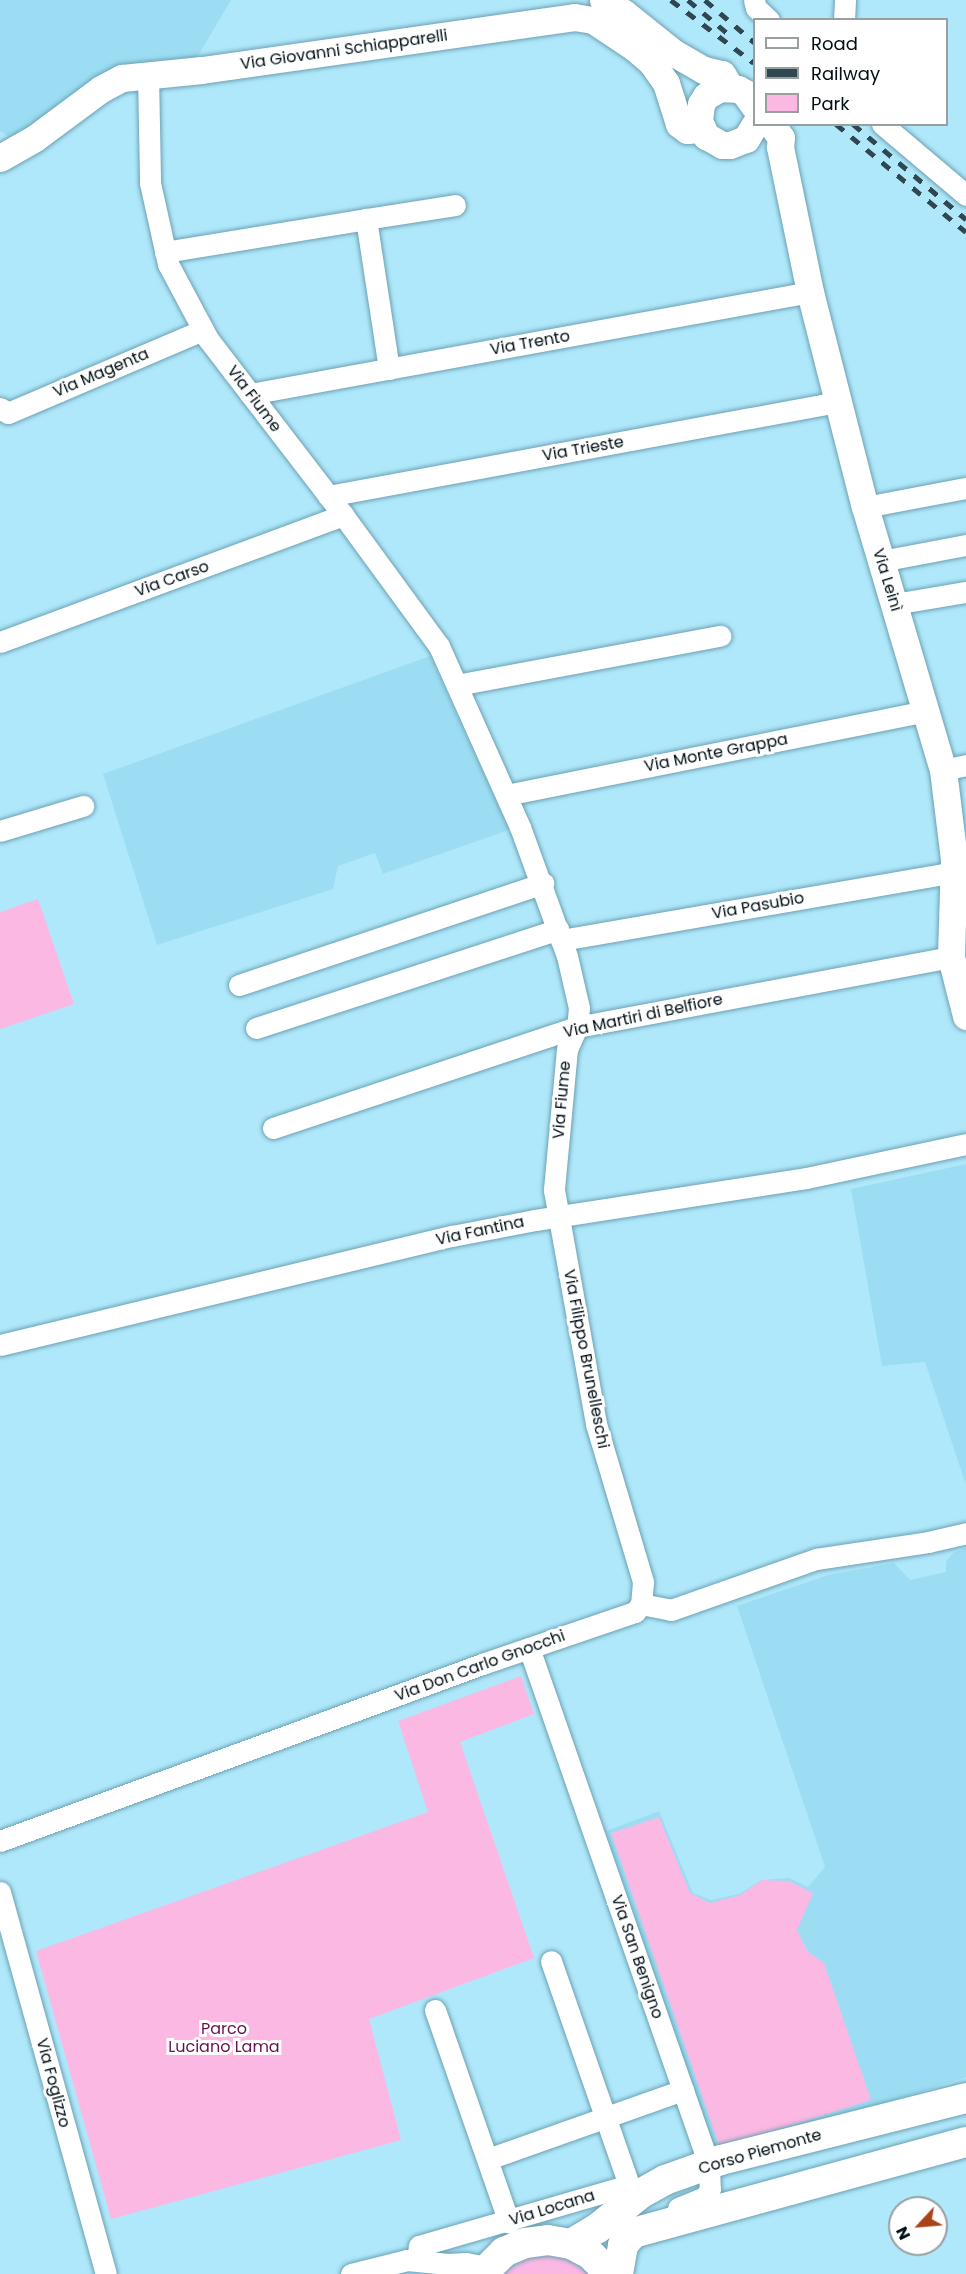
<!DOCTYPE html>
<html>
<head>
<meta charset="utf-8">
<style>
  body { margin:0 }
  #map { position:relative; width:966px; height:2274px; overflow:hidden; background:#b0e8fb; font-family:Poppins,sans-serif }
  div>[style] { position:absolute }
  .built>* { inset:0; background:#9cddf3 }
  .green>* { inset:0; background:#fbb8e3 }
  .roads { filter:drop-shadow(0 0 2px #6ba1b3) drop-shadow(0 0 2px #6ba1b3) }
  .minor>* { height:21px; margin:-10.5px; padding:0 10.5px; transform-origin:10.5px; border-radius:10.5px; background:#fff }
  .tertiary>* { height:27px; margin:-13.5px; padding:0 13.5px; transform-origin:13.5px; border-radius:13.5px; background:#fff }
  .secondary>* { height:30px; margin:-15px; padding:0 15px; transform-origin:15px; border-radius:15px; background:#fff }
  .rail>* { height:4.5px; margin-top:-2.25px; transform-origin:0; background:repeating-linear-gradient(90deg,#2e4751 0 10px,transparent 0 20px) }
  span { translate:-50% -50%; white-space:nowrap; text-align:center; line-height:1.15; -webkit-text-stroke:6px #fefffe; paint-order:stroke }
  .street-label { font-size:16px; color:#000e15 }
  .park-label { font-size:16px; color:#651250 }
  .legend { position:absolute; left:753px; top:18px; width:195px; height:108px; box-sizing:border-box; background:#fefffe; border:2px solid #989fa1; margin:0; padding:8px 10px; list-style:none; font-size:18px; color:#000e15 }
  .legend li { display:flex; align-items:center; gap:12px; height:30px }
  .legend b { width:30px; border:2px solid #989fa1 }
  .north { position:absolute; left:888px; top:2196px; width:60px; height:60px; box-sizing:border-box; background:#fefffe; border:2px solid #989fa1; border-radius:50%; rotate:244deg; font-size:16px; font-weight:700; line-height:24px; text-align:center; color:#000e15 }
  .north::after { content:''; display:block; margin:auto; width:21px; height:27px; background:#a94419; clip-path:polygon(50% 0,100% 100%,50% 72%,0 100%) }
</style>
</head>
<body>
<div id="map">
  <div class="built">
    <i style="clip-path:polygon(0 0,231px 0,195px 61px,133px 64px,14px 140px,0 131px)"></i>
    <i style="clip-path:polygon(430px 656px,509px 830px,383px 874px,375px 853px,338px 866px,333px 889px,157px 945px,103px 774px)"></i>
    <i style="clip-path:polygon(966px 1164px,966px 1485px,925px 1362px,882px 1366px,851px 1189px)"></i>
    <i style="clip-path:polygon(966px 1548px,966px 2077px,717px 2158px,606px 1831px,659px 1811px,693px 1893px,711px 1900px,739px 1894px,762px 1880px,789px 1878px,808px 1887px,825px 1867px,737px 1606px,828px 1575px,894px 1563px,910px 1580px,946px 1572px,946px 1562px,953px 1553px)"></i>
  </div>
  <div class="green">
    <i style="clip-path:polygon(38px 899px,74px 1004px,0 1029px,0 912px)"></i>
    <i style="clip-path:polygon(521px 1676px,534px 1714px,460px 1742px,534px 1958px,369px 2019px,401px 2140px,111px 2219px,36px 1951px,428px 1812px,398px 1721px)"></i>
    <i style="clip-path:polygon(659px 1817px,690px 1893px,710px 1903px,740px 1895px,762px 1880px,789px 1881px,813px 1893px,797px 1930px,807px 1951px,824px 1963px,871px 2100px,720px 2148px,611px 1833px)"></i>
    <i style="clip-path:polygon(546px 2255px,566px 2258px,590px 2274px,502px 2274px,526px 2258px)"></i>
  </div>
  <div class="roads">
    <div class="minor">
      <i style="left:754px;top:0;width:8px;rotate:76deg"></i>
      <i style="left:756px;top:8px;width:18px;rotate:43deg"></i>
      <i style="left:844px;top:20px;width:20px;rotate:-87deg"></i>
      <i style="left:148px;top:74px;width:109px;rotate:88.9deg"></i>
      <i style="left:150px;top:183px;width:83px;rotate:77.5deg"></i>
      <i style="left:168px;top:264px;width:85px;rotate:61.9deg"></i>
      <i style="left:208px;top:339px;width:222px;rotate:52.5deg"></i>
      <i style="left:343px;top:515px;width:162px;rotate:53.8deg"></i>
      <i style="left:439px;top:646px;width:198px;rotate:65.9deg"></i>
      <i style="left:520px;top:827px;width:137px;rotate:70deg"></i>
      <i style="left:567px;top:956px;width:53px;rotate:77deg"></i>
      <i style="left:579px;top:1008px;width:19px;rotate:96deg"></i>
      <i style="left:577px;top:1027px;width:24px;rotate:114deg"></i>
      <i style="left:567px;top:1049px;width:142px;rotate:95.3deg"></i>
      <i style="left:554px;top:1190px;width:238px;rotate:79.8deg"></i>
      <i style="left:596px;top:1424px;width:165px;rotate:73.4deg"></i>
      <i style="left:643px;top:1582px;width:22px;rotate:95deg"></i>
      <i style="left:882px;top:124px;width:110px;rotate:40.2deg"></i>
      <i style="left:165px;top:252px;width:204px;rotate:-9.3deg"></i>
      <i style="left:389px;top:369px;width:152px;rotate:-98.7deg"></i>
      <i style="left:366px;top:219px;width:90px;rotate:-8.9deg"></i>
      <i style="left:250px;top:394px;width:569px;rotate:-10.32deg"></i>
      <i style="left:0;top:408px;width:9px;rotate:32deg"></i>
      <i style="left:8px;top:413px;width:212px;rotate:-23.1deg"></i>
      <i style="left:328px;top:496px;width:518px;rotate:-10.46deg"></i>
      <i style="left:865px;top:507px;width:103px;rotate:-10.7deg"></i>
      <i style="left:881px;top:561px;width:86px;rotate:-10.7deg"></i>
      <i style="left:894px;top:604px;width:73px;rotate:-9.5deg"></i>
      <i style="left:0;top:642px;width:366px;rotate:-20.3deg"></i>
      <i style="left:457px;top:685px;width:268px;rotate:-10.6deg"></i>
      <i style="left:943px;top:770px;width:24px;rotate:-12deg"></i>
      <i style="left:506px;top:795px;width:428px;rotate:-11.3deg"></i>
      <i style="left:0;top:831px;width:87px;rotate:-16.8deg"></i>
      <i style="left:561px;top:940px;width:399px;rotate:-9.8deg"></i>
      <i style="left:239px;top:985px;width:321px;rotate:-18.5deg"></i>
      <i style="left:256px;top:1028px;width:318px;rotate:-18.1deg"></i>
      <i style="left:273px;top:1128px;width:320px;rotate:-18.4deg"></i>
      <i style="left:577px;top:1027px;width:380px;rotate:-10.6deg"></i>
      <i style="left:0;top:1345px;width:465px;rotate:-13.6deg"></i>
      <i style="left:452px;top:1236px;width:85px;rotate:-10.9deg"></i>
      <i style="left:535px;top:1220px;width:274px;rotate:-8.8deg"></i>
      <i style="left:806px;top:1178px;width:164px;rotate:-12deg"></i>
      <i style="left:641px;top:1604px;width:31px;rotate:11deg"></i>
      <i style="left:671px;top:1610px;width:154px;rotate:-19.4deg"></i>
      <i style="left:816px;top:1559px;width:113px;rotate:-8.6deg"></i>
      <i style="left:928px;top:1542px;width:39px;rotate:-13deg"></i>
      <i style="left:529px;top:1648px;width:547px;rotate:70.8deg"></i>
      <i style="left:709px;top:2165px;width:24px;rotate:88deg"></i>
      <i style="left:710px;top:2189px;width:9px;rotate:122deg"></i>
      <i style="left:705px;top:2197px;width:29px;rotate:158deg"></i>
      <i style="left:0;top:1841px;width:513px;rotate:-20.16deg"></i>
      <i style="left:482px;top:1664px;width:162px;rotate:-18.8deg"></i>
      <i style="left:635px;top:1612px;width:10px;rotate:-53deg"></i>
      <i style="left:0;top:1892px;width:396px;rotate:74.5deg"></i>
      <i style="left:435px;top:2010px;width:225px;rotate:70.8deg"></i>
      <i style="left:488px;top:2159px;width:207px;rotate:-19.5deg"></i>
      <i style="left:417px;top:2260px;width:14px;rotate:-82deg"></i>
      <i style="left:419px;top:2246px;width:219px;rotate:-16.2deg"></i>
      <i style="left:629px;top:2185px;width:237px;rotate:-109.2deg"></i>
      <i style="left:351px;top:2274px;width:58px;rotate:-14deg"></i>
      <i style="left:407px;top:2260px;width:41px;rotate:5.6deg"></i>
      <i style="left:448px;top:2264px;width:18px;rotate:-3deg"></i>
      <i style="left:466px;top:2263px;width:21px;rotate:11deg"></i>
    </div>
    <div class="tertiary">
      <i style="left:603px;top:0;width:25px;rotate:32deg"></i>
      <i style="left:624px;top:13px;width:64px;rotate:38.7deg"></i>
      <i style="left:674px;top:53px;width:34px;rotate:30deg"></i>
      <i style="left:704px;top:70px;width:18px;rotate:13deg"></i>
      <i style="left:722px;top:74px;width:15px;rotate:58deg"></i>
      <i style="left:754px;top:106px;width:16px;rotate:-125deg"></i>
      <i style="left:745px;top:93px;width:8px;rotate:-150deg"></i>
      <i style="left:738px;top:89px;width:18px;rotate:-177deg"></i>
      <i style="left:720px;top:88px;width:16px;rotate:150deg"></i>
      <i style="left:706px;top:96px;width:9px;rotate:122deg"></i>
      <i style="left:701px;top:104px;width:17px;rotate:97deg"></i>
      <i style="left:699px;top:121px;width:17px;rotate:65deg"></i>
      <i style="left:706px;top:136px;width:18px;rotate:29deg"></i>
      <i style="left:722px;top:145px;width:8px"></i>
      <i style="left:730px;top:145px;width:17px;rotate:-21deg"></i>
      <i style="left:746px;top:139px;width:17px;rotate:-59deg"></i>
      <i style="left:771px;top:124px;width:17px;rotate:54deg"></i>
      <i style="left:781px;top:138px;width:9px;rotate:96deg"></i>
      <i style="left:780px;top:147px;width:148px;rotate:78.3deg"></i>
      <i style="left:810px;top:292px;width:222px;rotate:75.7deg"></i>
      <i style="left:865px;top:507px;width:274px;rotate:73.5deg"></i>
      <i style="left:943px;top:770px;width:90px;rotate:83deg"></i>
      <i style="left:954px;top:859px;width:98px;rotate:91.8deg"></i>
      <i style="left:951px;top:957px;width:61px;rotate:75.7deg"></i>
      <i style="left:0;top:158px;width:40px;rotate:-29.7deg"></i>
      <i style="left:35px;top:138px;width:82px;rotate:-36.6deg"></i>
      <i style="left:101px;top:89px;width:24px;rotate:-28deg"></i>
      <i style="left:122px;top:78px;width:80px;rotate:-5.7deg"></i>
      <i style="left:202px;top:70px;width:376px;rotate:-8.1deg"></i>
      <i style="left:574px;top:17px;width:19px;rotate:9deg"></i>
      <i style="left:593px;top:20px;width:50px;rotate:33.7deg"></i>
      <i style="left:635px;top:48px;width:23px;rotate:41deg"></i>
      <i style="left:652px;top:63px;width:24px;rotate:55deg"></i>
      <i style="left:666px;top:83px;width:43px;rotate:72.4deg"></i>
      <i style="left:679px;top:124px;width:10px;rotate:37deg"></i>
      <i style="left:687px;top:130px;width:14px;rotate:-4deg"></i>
    </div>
    <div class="secondary">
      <i style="left:571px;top:2244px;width:31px;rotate:-31deg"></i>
      <i style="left:598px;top:2228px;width:54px;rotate:-39deg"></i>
      <i style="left:640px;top:2194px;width:29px;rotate:-29deg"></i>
      <i style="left:665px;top:2180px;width:59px;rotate:-19.7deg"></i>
      <i style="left:721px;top:2160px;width:253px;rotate:-14.2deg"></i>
      <i style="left:482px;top:2274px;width:31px;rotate:-45deg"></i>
      <i style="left:504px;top:2252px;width:23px;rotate:-23deg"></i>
      <i style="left:525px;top:2243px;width:23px;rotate:-7deg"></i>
      <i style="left:548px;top:2240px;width:23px;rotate:10deg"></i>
      <i style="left:571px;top:2244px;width:21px;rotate:28deg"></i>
      <i style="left:590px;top:2254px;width:28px;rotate:45deg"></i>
      <i style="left:618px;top:2274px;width:29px;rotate:-80deg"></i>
      <i style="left:623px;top:2245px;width:16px;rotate:-50deg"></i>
      <i style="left:633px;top:2233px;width:345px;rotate:-15.3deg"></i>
    </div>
  </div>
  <div class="rail">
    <i style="left:671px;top:0;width:104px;rotate:37.2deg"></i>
    <i style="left:688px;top:0;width:57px;rotate:40.1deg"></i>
    <i style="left:705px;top:0;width:65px;rotate:40.6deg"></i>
    <i style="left:836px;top:124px;width:169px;rotate:39.7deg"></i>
    <i style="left:853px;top:124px;width:148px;rotate:40.1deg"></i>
  </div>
  <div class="street-label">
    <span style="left:344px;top:50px;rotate:-8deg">Via Giovanni Schiapparelli</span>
    <span style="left:530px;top:343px;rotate:-10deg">Via Trento</span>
    <span style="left:101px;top:373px;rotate:-23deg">Via Magenta</span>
    <span style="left:254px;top:399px;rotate:53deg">Via Fiume</span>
    <span style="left:583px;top:449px;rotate:-10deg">Via Trieste</span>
    <span style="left:172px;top:579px;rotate:-20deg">Via Carso</span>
    <span style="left:887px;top:580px;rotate:73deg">Via Leinì</span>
    <span style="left:716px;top:753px;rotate:-11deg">Via Monte Grappa</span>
    <span style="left:758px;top:906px;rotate:-10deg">Via Pasubio</span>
    <span style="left:643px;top:1016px;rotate:-12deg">Via Martiri di Belfiore</span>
    <span style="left:562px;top:1100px;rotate:-85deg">Via Fiume</span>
    <span style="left:480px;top:1231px;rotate:-12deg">Via Fantina</span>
    <span style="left:586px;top:1359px;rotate:79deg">Via Filippo Brunelleschi</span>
    <span style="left:480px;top:1666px;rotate:-20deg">Via Don Carlo Gnocchi</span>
    <span style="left:637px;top:1957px;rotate:71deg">Via San Benigno</span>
    <span style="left:53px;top:2083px;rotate:75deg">Via Foglizzo</span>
    <span style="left:760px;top:2152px;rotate:-16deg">Corso Piemonte</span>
    <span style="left:552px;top:2208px;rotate:-17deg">Via Locana</span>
  </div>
  <div class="park-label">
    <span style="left:224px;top:2038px">Parco<br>Luciano Lama</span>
  </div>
  <ul class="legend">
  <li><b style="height:8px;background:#fff"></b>Road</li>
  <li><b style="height:8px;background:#2e4751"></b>Railway</li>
  <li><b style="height:16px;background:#fbb8e3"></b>Park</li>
  </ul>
  <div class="north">N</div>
</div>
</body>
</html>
